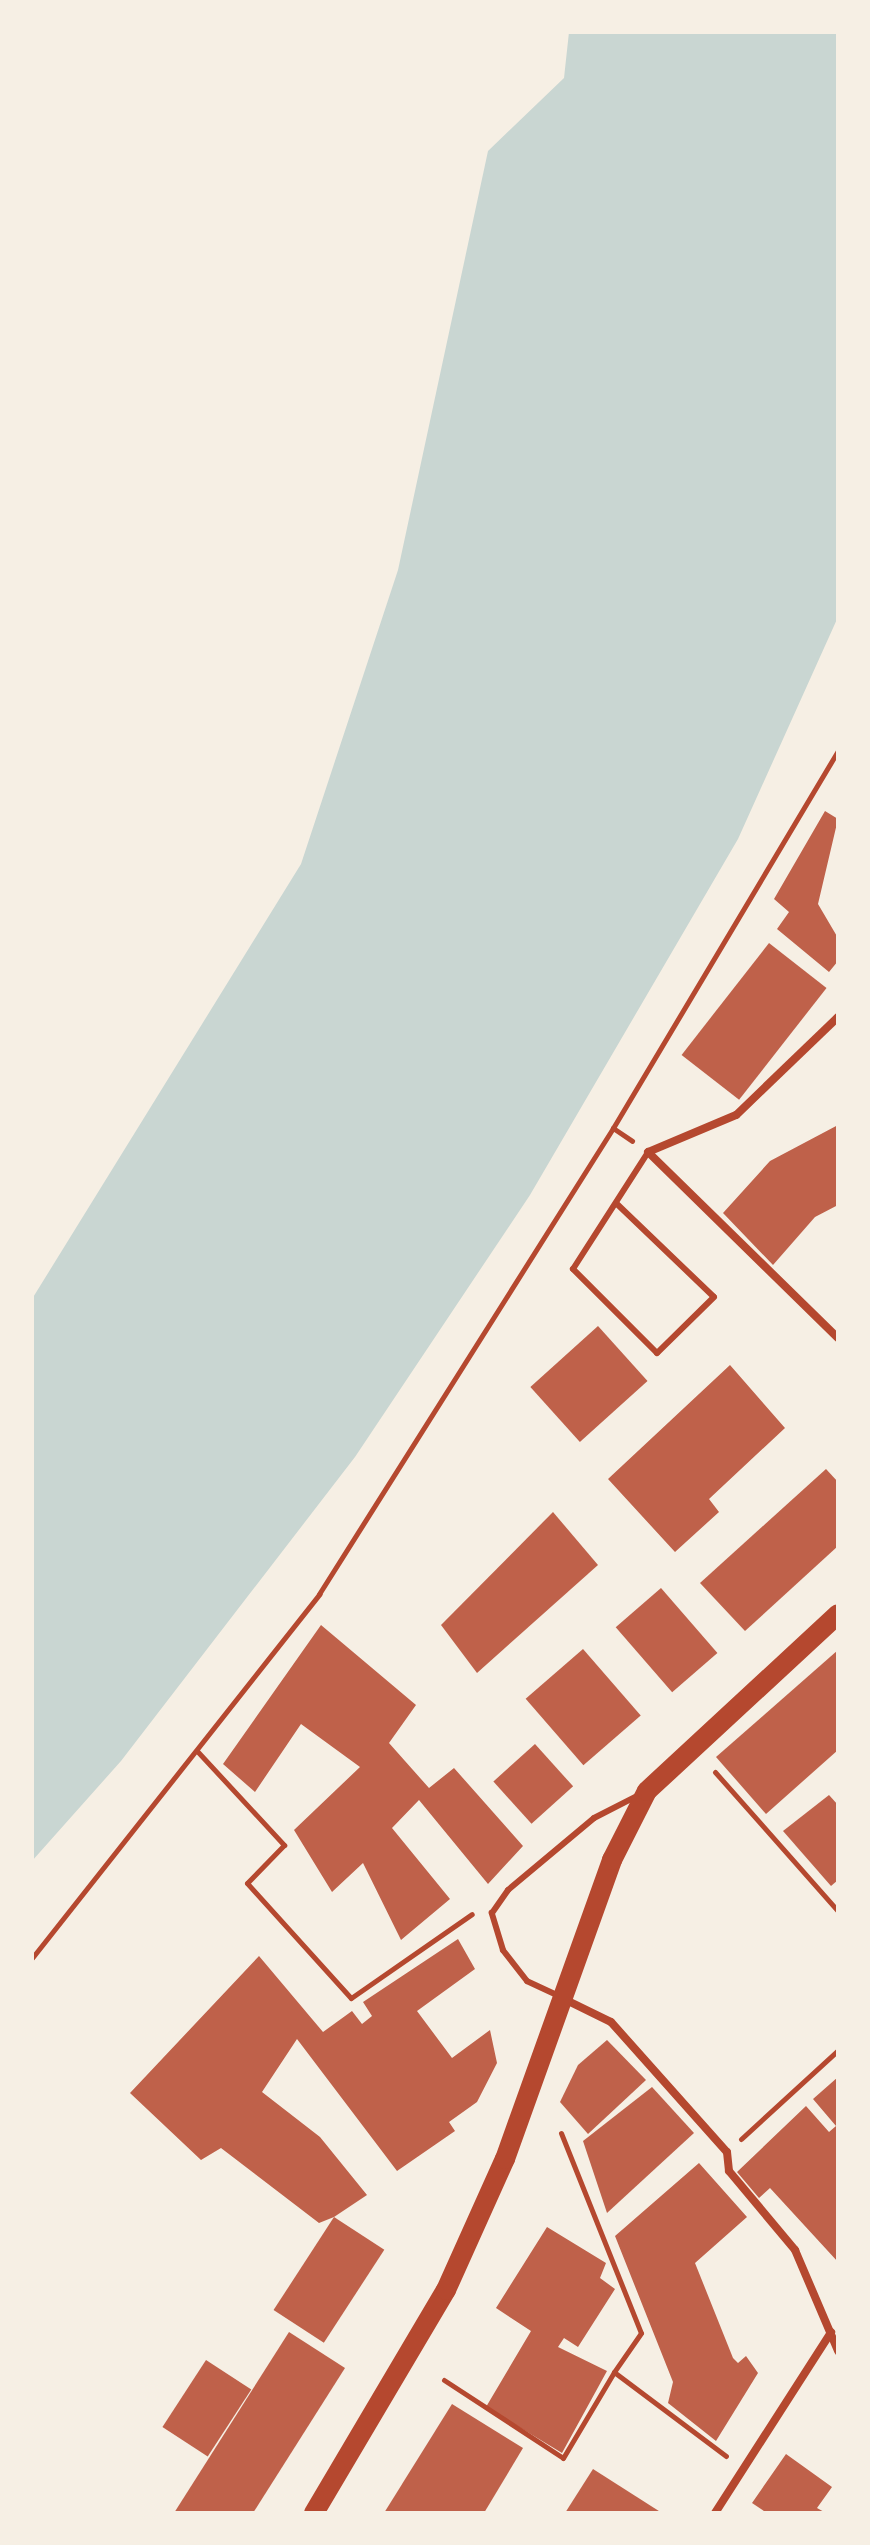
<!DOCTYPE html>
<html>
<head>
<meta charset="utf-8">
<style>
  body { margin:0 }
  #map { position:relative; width:870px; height:2545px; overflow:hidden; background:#f6efe4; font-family:"Fira Sans Condensed",sans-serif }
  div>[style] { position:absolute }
  .water>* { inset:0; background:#c9d6d2 }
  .building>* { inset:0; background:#bf614a; transform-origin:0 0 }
  .path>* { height:5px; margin:-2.5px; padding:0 2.5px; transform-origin:2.5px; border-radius:2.5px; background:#b5482f }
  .service>* { height:6px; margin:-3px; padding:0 3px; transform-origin:3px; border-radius:3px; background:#b5482f }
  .minor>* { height:8px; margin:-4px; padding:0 4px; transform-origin:4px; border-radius:4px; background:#b5482f }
  .primary>* { height:20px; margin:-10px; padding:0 10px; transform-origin:10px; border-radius:10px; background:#b5482f }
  span { translate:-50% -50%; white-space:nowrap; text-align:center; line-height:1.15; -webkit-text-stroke:7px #f6efe4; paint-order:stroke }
  .frame { position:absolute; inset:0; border:34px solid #f6efe4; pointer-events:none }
</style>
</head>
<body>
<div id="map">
  <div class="water">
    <i style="clip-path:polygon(569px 32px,838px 32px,838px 617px,738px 839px,530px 1195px,355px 1457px,121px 1761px,32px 1861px,32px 1299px,301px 864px,398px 570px,488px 151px,564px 78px)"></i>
  </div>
  <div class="building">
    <i style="clip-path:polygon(825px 811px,838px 819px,818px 904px,838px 938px,838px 961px,829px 972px,777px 929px,789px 912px,774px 899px)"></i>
    <i style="left:769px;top:943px;width:73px;height:142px;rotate:38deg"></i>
    <i style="clip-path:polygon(838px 1125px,838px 1205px,815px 1217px,773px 1265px,723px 1213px,770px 1161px)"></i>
    <i style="left:598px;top:1326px;width:74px;height:91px;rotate:48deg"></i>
    <i style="clip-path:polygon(730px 1365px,785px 1428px,709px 1499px,719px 1512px,675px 1552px,608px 1479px)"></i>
    <i style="clip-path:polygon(826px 1469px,838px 1482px,838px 1546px,745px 1631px,700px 1583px)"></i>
    <i style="clip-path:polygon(553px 1512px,598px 1565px,477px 1673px,441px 1625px)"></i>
    <i style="left:661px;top:1588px;width:86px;height:60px;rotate:49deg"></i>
    <i style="clip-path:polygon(321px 1625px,416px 1705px,389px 1743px,429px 1788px,454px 1768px,523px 1846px,488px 1884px,419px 1800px,392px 1828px,450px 1899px,401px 1940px,363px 1863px,332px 1892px,294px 1830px,360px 1767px,301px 1724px,255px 1792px,223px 1764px)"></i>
    <i style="left:583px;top:1649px;width:88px;height:76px;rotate:49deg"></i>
    <i style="clip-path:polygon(838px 1650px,838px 1750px,766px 1814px,716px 1757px)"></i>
    <i style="left:535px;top:1744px;width:57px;height:56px;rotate:48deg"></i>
    <i style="clip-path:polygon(829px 1795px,838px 1805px,838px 1880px,831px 1886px,783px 1831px)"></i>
    <i style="clip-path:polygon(458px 1939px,475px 1969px,417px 2011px,452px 2058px,490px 2030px,497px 2063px,477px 2102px,449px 2122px,455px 2131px,397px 2171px,297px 2039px,262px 2092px,320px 2137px,367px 2195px,334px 2217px,319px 2223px,221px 2148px,201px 2160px,130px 2093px,259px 1956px,323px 2032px,352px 2011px,362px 2024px,372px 2016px,363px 2002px)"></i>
    <i style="clip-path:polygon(607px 2040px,646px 2080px,588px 2134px,560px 2102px,578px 2065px)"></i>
    <i style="clip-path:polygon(838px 2077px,838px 2262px,770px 2188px,759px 2198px,737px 2172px,806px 2106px,829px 2132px,836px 2126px,813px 2099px)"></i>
    <i style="clip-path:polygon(652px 2087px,694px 2133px,607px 2213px,583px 2141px)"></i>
    <i style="clip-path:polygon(699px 2163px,747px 2217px,695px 2263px,733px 2358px,738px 2363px,746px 2356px,758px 2373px,716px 2441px,668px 2403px,673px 2382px,615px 2236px)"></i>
    <i style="left:334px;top:2217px;width:60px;height:111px;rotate:33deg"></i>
    <i style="clip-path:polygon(547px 2227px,606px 2263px,600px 2278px,615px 2289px,578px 2347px,564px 2338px,558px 2347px,607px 2371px,562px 2453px,486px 2407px,531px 2331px,496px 2308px)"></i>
    <i style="clip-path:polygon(289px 2332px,345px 2368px,253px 2513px,174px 2513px)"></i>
    <i style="left:206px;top:2360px;width:54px;height:80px;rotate:33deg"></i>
    <i style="clip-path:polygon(452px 2404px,523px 2448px,484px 2513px,384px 2513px)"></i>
    <i style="clip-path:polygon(786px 2454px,832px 2487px,817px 2508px,826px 2513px,767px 2513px,752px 2503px)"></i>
    <i style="clip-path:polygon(593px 2469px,662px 2513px,565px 2513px)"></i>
  </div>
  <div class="path">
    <i style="left:613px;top:1128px;width:23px;rotate:34deg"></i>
    <i style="left:198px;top:1752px;width:127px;rotate:47.2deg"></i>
    <i style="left:284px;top:1845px;width:53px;rotate:134.2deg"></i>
    <i style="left:247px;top:1883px;width:155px;rotate:47.9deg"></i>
    <i style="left:351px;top:1998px;width:147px;rotate:-34.8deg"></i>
    <i style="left:715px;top:1772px;width:186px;rotate:48.5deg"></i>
    <i style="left:32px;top:1958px;width:464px;rotate:-51.7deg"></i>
    <i style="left:319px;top:1594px;width:551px;rotate:-57.75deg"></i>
    <i style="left:613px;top:1128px;width:439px;rotate:-59.2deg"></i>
    <i style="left:561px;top:2133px;width:215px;rotate:68.2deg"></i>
    <i style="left:641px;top:2333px;width:47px;rotate:124.7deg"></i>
    <i style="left:741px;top:2139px;width:132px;rotate:-42.5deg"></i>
    <i style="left:444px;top:2380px;width:142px;rotate:33.2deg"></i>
    <i style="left:563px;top:2458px;width:100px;rotate:-59.3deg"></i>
    <i style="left:614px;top:2372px;width:140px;rotate:36.9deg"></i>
  </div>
  <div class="service">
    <i style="left:617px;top:1204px;width:134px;rotate:43.8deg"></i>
    <i style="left:714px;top:1297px;width:80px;rotate:135.5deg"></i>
    <i style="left:657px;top:1353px;width:119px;rotate:-135deg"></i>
    <i style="left:573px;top:1269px;width:139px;rotate:-57.3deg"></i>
    <i style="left:559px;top:1996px;width:35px;rotate:-155deg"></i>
    <i style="left:527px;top:1981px;width:39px;rotate:-128deg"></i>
    <i style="left:503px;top:1950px;width:39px;rotate:-107deg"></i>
    <i style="left:492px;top:1913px;width:28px;rotate:-55deg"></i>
    <i style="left:508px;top:1890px;width:112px;rotate:-39.9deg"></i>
    <i style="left:594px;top:1818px;width:48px;rotate:-27.1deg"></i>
  </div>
  <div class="minor">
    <i style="left:838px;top:1017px;width:141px;rotate:136.1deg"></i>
    <i style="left:736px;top:1115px;width:95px;rotate:157.2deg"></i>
    <i style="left:648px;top:1152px;width:266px;rotate:44.4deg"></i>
    <i style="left:564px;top:1999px;width:52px;rotate:26.1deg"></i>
    <i style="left:611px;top:2022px;width:174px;rotate:48.3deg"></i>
    <i style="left:727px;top:2152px;width:19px;rotate:84deg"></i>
    <i style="left:729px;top:2171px;width:103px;rotate:50.1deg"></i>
    <i style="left:795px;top:2250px;width:110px;rotate:66.9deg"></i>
    <i style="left:715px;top:2513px;width:215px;rotate:-57.3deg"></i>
  </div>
  <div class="primary">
    <i style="left:314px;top:2513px;width:259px;rotate:-59.4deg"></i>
    <i style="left:446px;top:2290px;width:144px;rotate:-65.8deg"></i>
    <i style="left:505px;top:2159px;width:318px;rotate:-70.3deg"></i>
    <i style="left:612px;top:1860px;width:77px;rotate:-63.1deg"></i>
    <i style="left:647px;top:1791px;width:260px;rotate:-42.8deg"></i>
  </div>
  <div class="frame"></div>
</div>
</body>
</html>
